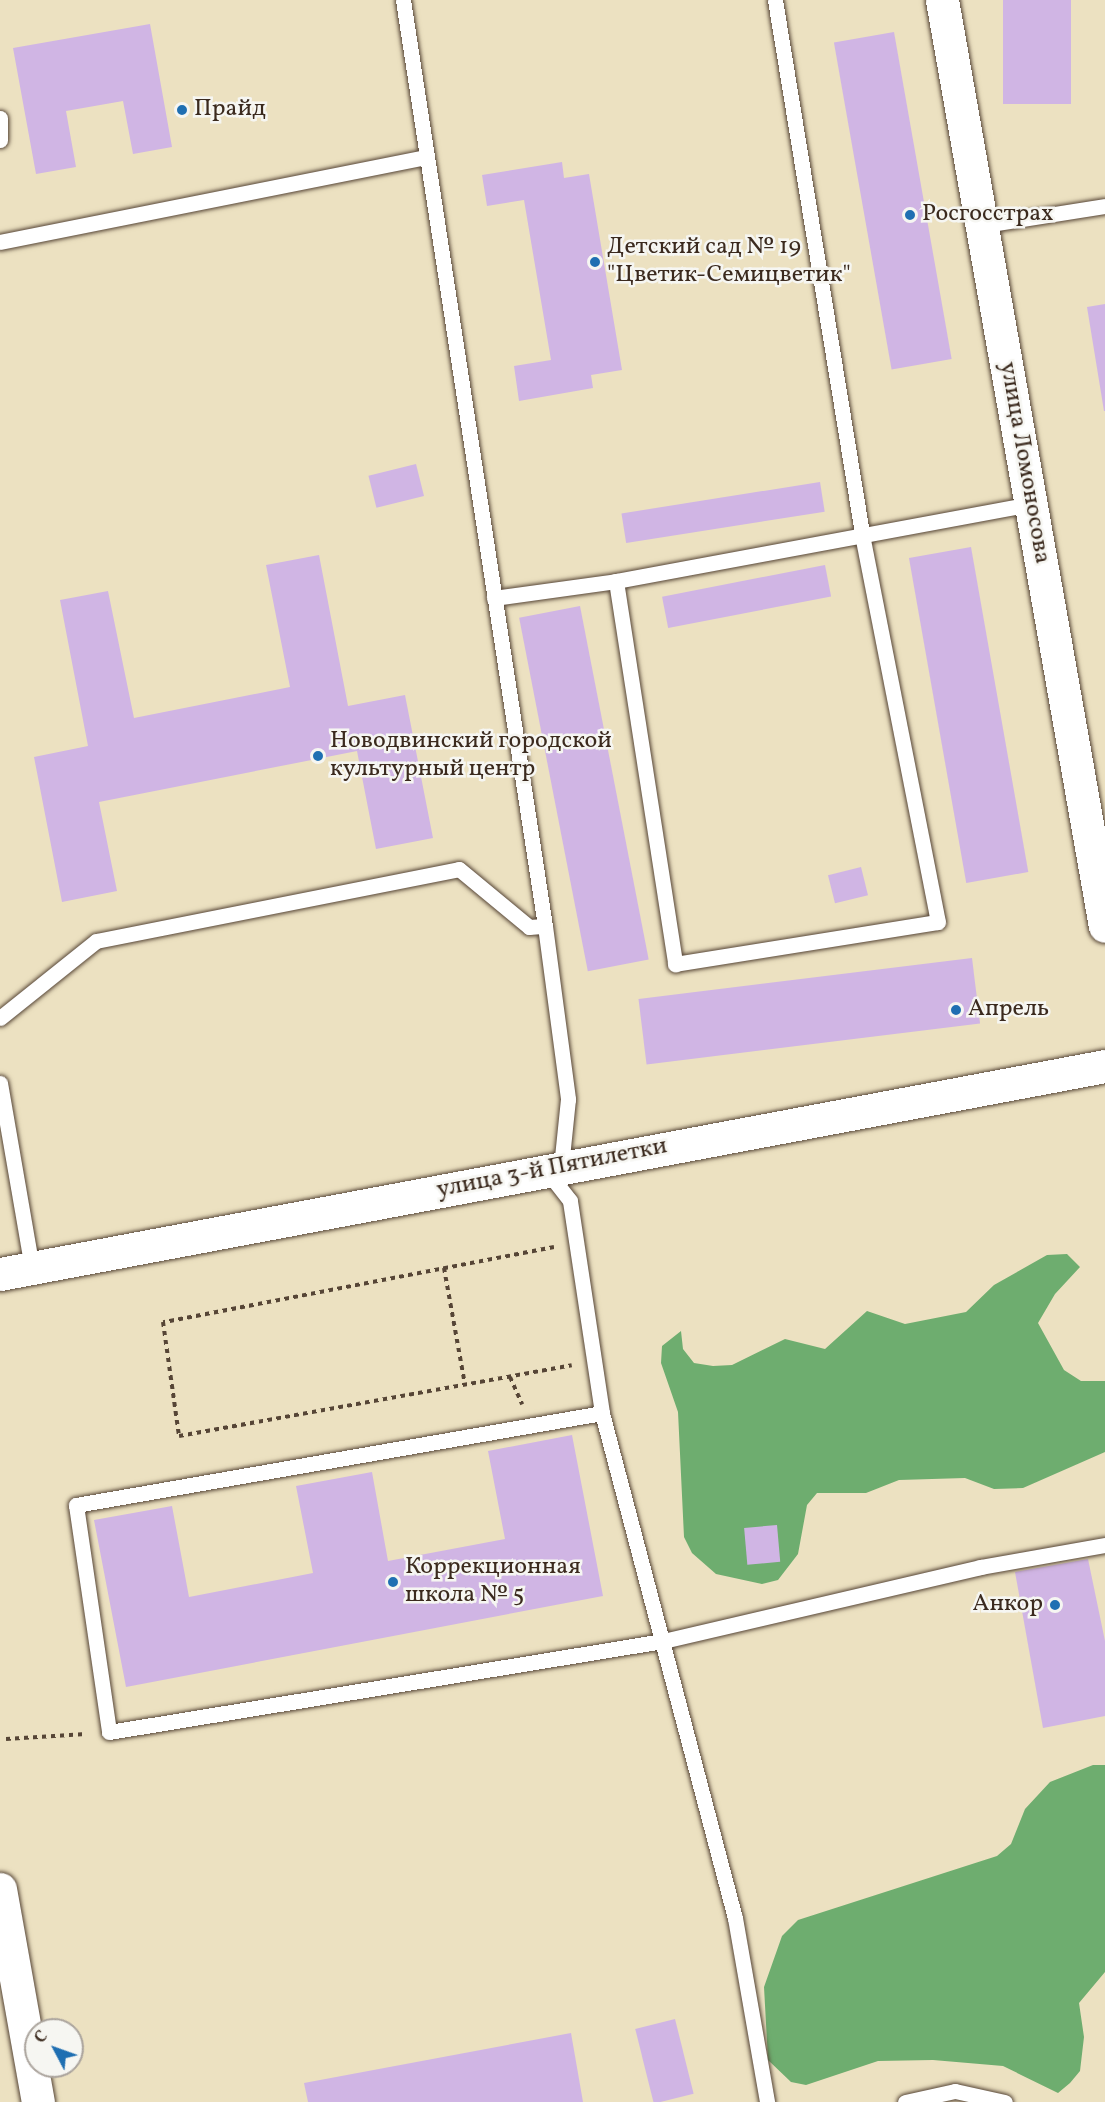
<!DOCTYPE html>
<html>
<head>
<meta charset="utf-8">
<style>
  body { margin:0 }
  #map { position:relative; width:1105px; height:2102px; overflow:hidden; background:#ece1c1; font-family:Vollkorn,serif }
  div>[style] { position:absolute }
  .forest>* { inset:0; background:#6ead6f }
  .building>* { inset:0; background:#d0b5e4; transform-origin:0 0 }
  .path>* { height:4px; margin-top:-2px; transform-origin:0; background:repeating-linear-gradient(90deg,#564536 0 4.5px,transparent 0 9px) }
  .roads { filter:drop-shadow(0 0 2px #564536) drop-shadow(0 0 2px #564536) }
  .service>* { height:15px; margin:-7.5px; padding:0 7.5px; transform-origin:7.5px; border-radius:7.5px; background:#fff }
  .tertiary>* { height:33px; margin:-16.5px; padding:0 16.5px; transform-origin:16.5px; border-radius:16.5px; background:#fff }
  .primary>* { height:33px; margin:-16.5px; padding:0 16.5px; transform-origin:16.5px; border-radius:16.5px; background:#fff }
  .dots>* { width:16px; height:16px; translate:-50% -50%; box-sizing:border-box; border:3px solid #f6f6f2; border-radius:50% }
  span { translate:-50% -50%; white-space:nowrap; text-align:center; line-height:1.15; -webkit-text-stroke:5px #f6f6f2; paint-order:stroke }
  .poi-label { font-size:24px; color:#3b2a1e }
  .left { translate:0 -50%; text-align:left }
  .right { translate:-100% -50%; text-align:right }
  .street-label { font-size:24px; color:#3b2a1e }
  .north { position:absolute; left:24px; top:2018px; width:60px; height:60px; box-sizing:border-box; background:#f6f6f2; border:2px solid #aba49d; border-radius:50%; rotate:311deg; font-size:16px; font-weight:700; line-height:24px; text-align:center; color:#3b2a1e }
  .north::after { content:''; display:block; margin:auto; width:21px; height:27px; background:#1f6fb2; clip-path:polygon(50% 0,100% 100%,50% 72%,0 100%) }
</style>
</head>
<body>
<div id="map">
  <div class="forest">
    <i style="clip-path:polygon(1067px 1254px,1080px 1267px,1055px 1294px,1038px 1323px,1064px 1370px,1081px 1381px,1105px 1381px,1105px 1452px,1023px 1488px,994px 1489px,965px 1478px,899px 1480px,866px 1493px,817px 1493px,807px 1505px,798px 1554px,778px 1580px,762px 1584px,716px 1574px,692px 1553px,684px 1537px,678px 1412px,661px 1363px,662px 1346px,681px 1331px,683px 1349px,694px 1363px,713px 1366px,732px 1365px,785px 1339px,825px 1349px,867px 1311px,905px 1324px,966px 1312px,994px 1285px,1047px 1255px)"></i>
    <i style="clip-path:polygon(1093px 1765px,1105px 1765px,1105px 1972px,1079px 2003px,1084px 2037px,1080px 2071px,1070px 2083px,1058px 2093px,1003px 2066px,933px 2060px,878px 2061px,806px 2085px,791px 2082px,768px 2060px,764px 1987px,782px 1936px,798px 1920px,997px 1856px,1011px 1844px,1025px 1809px,1050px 1782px)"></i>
  </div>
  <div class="building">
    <i style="left:1003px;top:0;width:68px;height:104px"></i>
    <i style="clip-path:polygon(150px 24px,172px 147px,133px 154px,123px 101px,66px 111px,76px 167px,36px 174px,13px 48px)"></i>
    <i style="left:894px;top:32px;width:332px;height:61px;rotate:80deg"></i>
    <i style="clip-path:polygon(562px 162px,564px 178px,589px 174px,622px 370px,591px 375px,593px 388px,519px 401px,514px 366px,551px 360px,524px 200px,487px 206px,482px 175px)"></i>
    <i style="clip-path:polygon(1105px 304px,1105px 411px,1104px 411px,1087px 307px)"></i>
    <i style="left:416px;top:464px;width:33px;height:49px;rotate:76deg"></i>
    <i style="left:820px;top:482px;width:30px;height:201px;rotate:81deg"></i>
    <i style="left:971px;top:547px;width:330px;height:63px;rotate:80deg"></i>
    <i style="clip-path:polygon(319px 555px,348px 706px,405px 695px,433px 838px,376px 849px,357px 751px,99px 802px,117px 891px,62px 902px,34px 757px,88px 746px,60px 600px,108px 591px,134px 718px,290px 687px,266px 565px)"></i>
    <i style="left:825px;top:565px;width:32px;height:166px;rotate:79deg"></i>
    <i style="left:580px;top:606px;width:360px;height:62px;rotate:79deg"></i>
    <i style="left:861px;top:867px;width:29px;height:34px;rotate:76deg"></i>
    <i style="left:972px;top:958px;width:66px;height:336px;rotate:83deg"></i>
    <i style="clip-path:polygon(572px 1435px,603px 1596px,126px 1687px,94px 1520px,172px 1506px,189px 1597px,313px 1573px,296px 1486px,372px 1472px,388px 1561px,505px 1539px,488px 1451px)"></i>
    <i style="left:777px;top:1525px;width:37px;height:33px;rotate:85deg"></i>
    <i style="clip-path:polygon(1088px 1559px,1105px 1641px,1105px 1716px,1043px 1728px,1015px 1572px)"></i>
    <i style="left:675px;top:2019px;width:77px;height:41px;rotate:76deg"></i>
    <i style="clip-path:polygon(571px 2033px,583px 2102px,308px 2102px,304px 2083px)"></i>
  </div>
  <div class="path">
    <i style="left:554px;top:1247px;width:398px;rotate:169.1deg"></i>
    <i style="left:163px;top:1322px;width:115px;rotate:82deg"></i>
    <i style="left:179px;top:1436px;width:399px;rotate:-10.2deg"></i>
    <i style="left:444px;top:1268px;width:119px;rotate:79.8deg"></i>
    <i style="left:510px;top:1377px;width:30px;rotate:66deg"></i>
    <i style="left:6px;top:1739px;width:80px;rotate:-3.6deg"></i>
  </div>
  <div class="roads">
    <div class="service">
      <i style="left:403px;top:0;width:937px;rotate:81.28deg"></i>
      <i style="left:545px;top:926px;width:175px;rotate:82.4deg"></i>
      <i style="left:568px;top:1099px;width:68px;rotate:95.9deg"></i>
      <i style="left:0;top:118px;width:22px;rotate:90deg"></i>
      <i style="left:985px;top:225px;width:121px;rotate:-9deg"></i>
      <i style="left:0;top:242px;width:435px;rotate:-11.3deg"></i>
      <i style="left:616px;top:581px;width:388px;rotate:81.2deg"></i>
      <i style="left:675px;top:964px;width:266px;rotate:-9.1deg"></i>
      <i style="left:938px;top:922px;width:396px;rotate:-101.1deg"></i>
      <i style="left:862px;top:533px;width:540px;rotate:-99.27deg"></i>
      <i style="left:494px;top:598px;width:123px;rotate:-7.9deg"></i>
      <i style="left:616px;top:581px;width:422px;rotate:-10.5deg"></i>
      <i style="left:0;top:1018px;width:123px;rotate:-38.7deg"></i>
      <i style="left:96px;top:941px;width:370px;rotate:-11.2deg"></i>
      <i style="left:459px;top:869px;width:91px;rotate:39.6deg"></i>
      <i style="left:529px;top:927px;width:16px;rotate:-4deg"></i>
      <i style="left:0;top:1083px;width:188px;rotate:80.2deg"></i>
      <i style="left:546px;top:1170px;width:39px;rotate:52deg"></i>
      <i style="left:570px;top:1201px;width:214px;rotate:81.4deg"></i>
      <i style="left:602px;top:1413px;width:522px;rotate:75.25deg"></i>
      <i style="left:735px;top:1918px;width:187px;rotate:80.1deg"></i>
      <i style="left:602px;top:1413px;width:534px;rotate:170.08deg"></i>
      <i style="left:76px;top:1505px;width:229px;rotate:81.7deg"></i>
      <i style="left:109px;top:1732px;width:561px;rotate:-9.33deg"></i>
      <i style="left:663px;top:1641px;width:326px;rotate:-13.1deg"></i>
      <i style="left:980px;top:1567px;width:127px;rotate:-10deg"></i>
      <i style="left:905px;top:2102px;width:51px;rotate:-12.4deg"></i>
      <i style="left:955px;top:2091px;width:51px;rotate:12.4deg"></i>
    </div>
    <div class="tertiary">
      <i style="left:942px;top:0;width:940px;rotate:80.02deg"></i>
      <i style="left:0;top:1889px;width:216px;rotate:79.9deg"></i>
    </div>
    <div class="primary">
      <i style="left:0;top:1274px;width:1124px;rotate:-10.66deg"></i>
    </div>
  </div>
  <div class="dots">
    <i style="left:182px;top:110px;background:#1f6fb2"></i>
    <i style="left:910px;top:215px;background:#1f6fb2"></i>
    <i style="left:595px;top:262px;background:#1f6fb2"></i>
    <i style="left:318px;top:756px;background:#1f6fb2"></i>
    <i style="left:956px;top:1010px;background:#1f6fb2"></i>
    <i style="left:393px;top:1582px;background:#1f6fb2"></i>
    <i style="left:1055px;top:1605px;background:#1f6fb2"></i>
  </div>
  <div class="poi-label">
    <span class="left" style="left:194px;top:110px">Прайд</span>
    <span class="left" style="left:922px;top:215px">Росгосстрах</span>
    <span class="left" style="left:607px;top:262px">Детский сад № 19<br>"Цветик-Семицветик"</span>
    <span class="left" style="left:330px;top:756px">Новодвинский городской<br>культурный центр</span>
    <span class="left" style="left:968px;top:1010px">Апрель</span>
    <span class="left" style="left:405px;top:1582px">Коррекционная<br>школа № 5</span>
    <span class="right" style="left:1043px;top:1605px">Анкор</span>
  </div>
  <div class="street-label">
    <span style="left:1024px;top:463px;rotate:80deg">улица Ломоносова</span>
    <span style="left:552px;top:1169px;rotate:-11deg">улица 3-й Пятилетки</span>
  </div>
  <div class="north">С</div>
</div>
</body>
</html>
